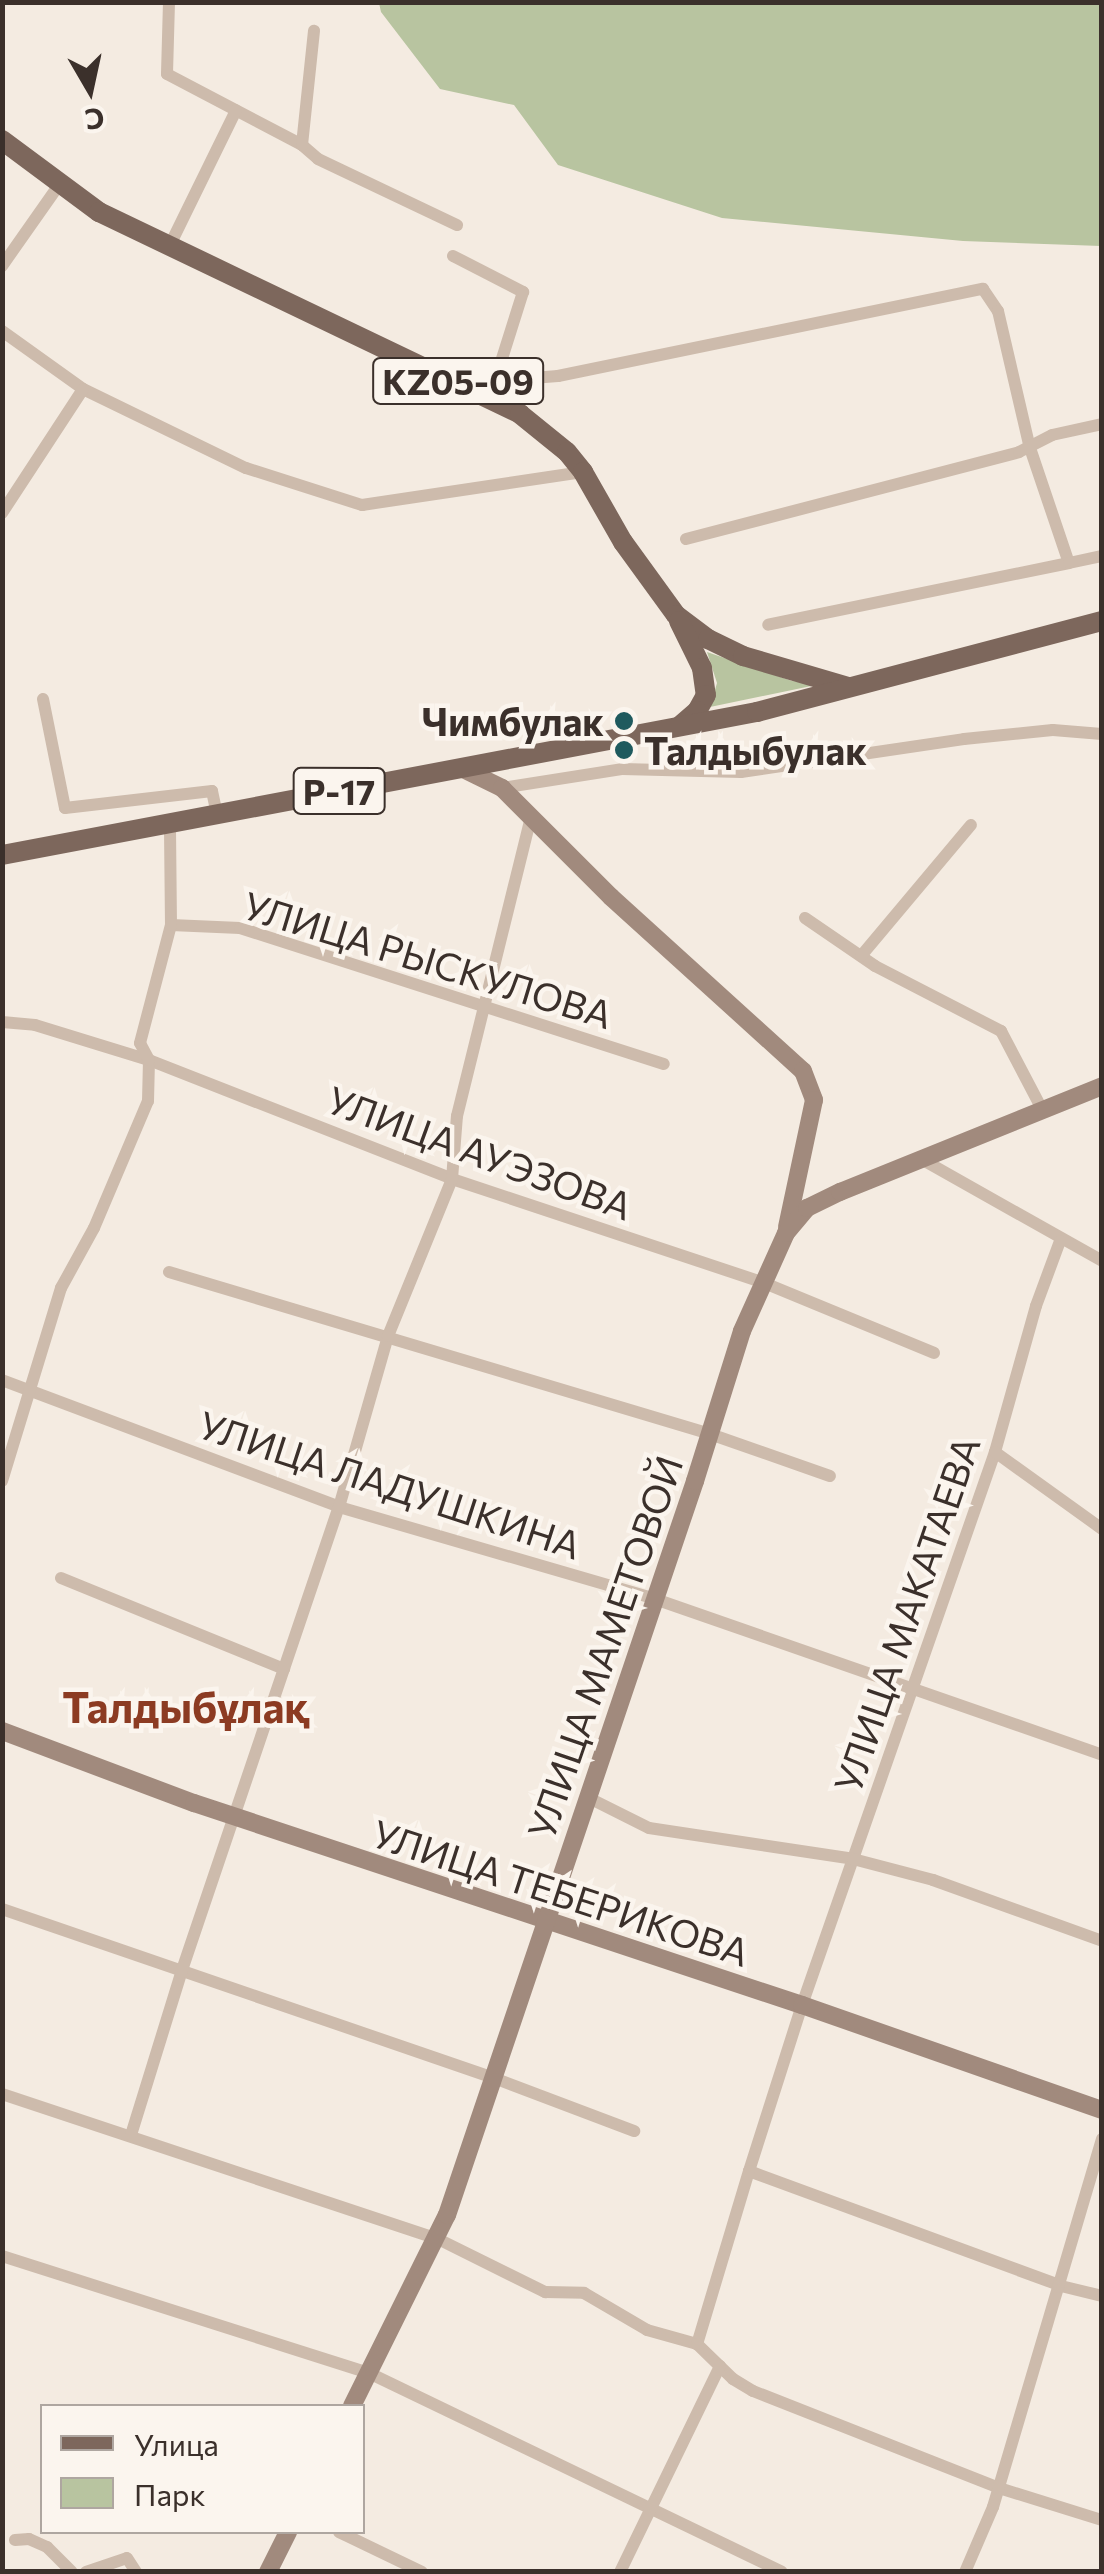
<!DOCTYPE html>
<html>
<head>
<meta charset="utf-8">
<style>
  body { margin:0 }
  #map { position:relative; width:1104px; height:2574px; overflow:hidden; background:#f4ebe1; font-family:Commissioner,sans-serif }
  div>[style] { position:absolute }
  .green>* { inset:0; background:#b8c4a0 }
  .street>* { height:12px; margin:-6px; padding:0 6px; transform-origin:6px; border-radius:6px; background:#cdbbac }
  .secondary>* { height:18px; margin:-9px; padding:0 9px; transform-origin:9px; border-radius:9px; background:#a18a7d }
  .primary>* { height:20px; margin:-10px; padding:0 10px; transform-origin:10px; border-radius:10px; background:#7d675c }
  .dots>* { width:28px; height:28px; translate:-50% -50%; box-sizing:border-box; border:5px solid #fbf5ee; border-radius:50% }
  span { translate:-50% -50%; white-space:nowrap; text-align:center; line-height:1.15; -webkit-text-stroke:9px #fbf5ee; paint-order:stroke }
  .shield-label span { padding:2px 8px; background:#fbf5ee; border:2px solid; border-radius:8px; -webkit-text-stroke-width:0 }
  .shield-label { font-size:35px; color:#3b302b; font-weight:700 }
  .poi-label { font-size:38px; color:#3b302b; font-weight:700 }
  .right { translate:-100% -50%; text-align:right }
  .left { translate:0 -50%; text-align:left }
  .street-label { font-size:38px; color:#3b302b }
  .quarter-label { font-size:42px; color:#8c3b22; font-weight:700 }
  .frame { position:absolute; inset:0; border:5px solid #3b302b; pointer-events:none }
  .legend { position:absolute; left:40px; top:2404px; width:325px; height:130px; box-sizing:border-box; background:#fbf5ee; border:2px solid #aea6a0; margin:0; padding:12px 18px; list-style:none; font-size:30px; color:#3b302b }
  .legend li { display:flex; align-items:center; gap:20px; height:50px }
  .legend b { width:50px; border:2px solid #aea6a0 }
  .north { position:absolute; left:40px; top:40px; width:100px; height:100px; -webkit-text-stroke:8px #fbf5ee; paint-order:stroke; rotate:171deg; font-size:28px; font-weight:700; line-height:40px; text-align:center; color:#3b302b }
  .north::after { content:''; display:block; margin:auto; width:35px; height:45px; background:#3b302b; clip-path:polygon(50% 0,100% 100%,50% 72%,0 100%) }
</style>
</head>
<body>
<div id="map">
  <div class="green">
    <i style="clip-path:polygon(379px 3px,1101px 3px,1101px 246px,963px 241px,722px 218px,558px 165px,514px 105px,440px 89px,381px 12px)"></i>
    <i style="clip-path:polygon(707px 652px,792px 681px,821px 684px,710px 707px,717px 683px)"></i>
  </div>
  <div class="street">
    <i style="left:169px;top:2px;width:72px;rotate:91.6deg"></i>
    <i style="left:167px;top:74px;width:153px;rotate:27.7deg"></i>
    <i style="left:302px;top:145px;width:21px;rotate:41deg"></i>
    <i style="left:318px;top:159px;width:154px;rotate:25.4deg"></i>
    <i style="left:302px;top:145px;width:115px;rotate:-84deg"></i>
    <i style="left:170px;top:245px;width:150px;rotate:-63.9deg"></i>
    <i style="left:453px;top:256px;width:79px;rotate:27.2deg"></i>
    <i style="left:523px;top:292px;width:96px;rotate:107.5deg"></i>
    <i style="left:2px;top:266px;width:99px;rotate:-54.9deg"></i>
    <i style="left:2px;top:331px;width:100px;rotate:35.6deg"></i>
    <i style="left:83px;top:389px;width:181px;rotate:25.9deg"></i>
    <i style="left:246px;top:468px;width:122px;rotate:17.7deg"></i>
    <i style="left:362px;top:505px;width:223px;rotate:-8.5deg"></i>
    <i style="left:495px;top:381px;width:63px;rotate:-4.5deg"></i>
    <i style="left:558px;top:376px;width:434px;rotate:-11.6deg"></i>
    <i style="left:983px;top:289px;width:27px;rotate:56deg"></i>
    <i style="left:998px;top:311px;width:141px;rotate:76.9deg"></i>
    <i style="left:1030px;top:448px;width:121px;rotate:71.3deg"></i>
    <i style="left:1069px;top:563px;width:307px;rotate:168.4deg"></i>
    <i style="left:2px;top:513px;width:148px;rotate:-56.8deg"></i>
    <i style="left:686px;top:539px;width:344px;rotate:-14.6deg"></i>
    <i style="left:1019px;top:452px;width:37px;rotate:-27deg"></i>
    <i style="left:1052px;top:435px;width:51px;rotate:-12.4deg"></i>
    <i style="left:1069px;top:563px;width:34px;rotate:-12deg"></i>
    <i style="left:43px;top:699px;width:111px;rotate:78.6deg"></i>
    <i style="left:65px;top:808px;width:148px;rotate:-6.6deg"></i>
    <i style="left:212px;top:791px;width:24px;rotate:78deg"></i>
    <i style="left:502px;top:788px;width:121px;rotate:-9deg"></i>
    <i style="left:622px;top:769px;width:119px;rotate:1.4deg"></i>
    <i style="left:741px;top:772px;width:225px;rotate:-8.4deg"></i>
    <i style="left:964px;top:739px;width:89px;rotate:-5.8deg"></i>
    <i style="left:1053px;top:730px;width:49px;rotate:4.7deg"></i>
    <i style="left:805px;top:918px;width:85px;rotate:34.4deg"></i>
    <i style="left:875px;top:966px;width:142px;rotate:27.3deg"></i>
    <i style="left:1001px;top:1031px;width:88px;rotate:62.3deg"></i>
    <i style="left:171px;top:925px;width:69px;rotate:2.5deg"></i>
    <i style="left:240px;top:928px;width:445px;rotate:17.8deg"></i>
    <i style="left:861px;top:956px;width:171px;rotate:-50deg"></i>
    <i style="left:2px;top:1022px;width:33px;rotate:5deg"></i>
    <i style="left:35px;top:1025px;width:119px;rotate:17.1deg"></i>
    <i style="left:149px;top:1060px;width:326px;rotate:21.4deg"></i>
    <i style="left:452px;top:1179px;width:327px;rotate:18.4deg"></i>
    <i style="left:762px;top:1282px;width:186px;rotate:22.4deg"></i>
    <i style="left:923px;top:1160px;width:206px;rotate:29.4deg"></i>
    <i style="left:1060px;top:1241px;width:69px;rotate:110.3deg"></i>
    <i style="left:1036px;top:1306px;width:152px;rotate:105.7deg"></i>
    <i style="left:995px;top:1452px;width:586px;rotate:109.24deg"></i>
    <i style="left:802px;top:2005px;width:174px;rotate:107.7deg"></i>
    <i style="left:749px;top:2171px;width:333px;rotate:20.2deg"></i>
    <i style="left:1061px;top:2286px;width:42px;rotate:13.7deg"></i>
    <i style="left:169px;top:1272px;width:565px;rotate:16.67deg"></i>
    <i style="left:710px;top:1434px;width:127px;rotate:19.3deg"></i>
    <i style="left:2px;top:1380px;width:360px;rotate:20.6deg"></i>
    <i style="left:339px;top:1507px;width:329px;rotate:16.2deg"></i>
    <i style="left:655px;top:1599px;width:473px;rotate:19.2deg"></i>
    <i style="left:995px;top:1452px;width:132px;rotate:35.7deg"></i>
    <i style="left:2px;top:1481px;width:202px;rotate:-73deg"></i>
    <i style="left:61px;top:1288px;width:68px;rotate:-61.2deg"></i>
    <i style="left:94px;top:1228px;width:138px;rotate:-67deg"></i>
    <i style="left:148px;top:1101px;width:41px;rotate:-88.6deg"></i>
    <i style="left:149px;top:1060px;width:19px;rotate:-118deg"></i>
    <i style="left:140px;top:1043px;width:122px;rotate:-75.3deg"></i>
    <i style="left:171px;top:925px;width:102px;rotate:-90.6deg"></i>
    <i style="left:61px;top:1578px;width:241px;rotate:22.2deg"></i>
    <i style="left:587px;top:1797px;width:69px;rotate:26.6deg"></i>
    <i style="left:649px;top:1828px;width:206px;rotate:8.6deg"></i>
    <i style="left:853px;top:1859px;width:83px;rotate:14.7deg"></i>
    <i style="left:933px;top:1880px;width:180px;rotate:19.8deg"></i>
    <i style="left:2px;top:1909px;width:520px;rotate:18.96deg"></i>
    <i style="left:494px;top:2078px;width:150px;rotate:20.7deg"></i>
    <i style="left:2px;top:2094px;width:457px;rotate:18.4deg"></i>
    <i style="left:436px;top:2238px;width:122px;rotate:26.4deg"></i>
    <i style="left:545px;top:2292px;width:39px;rotate:1deg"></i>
    <i style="left:584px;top:2293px;width:73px;rotate:30.4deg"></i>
    <i style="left:647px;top:2330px;width:52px;rotate:15.6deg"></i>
    <i style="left:131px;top:2135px;width:170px;rotate:-72.8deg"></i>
    <i style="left:181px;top:1973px;width:492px;rotate:-71.3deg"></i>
    <i style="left:339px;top:1507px;width:178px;rotate:-74deg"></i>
    <i style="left:388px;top:1336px;width:170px;rotate:-67.8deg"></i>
    <i style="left:452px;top:1179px;width:63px;rotate:-85.5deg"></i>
    <i style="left:457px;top:1116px;width:307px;rotate:-76.1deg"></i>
    <i style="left:749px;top:2171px;width:181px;rotate:106.7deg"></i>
    <i style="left:697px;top:2344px;width:50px;rotate:44.2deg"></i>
    <i style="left:733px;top:2379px;width:23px;rotate:31deg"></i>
    <i style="left:753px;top:2391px;width:264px;rotate:21.5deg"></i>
    <i style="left:999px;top:2488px;width:108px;rotate:17.3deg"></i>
    <i style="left:2px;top:2256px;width:385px;rotate:17.7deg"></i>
    <i style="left:369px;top:2373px;width:458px;rotate:25.7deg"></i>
    <i style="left:339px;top:2532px;width:92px;rotate:25.7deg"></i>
    <i style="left:15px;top:2540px;width:14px;rotate:-4deg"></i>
    <i style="left:29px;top:2539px;width:20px;rotate:24deg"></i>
    <i style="left:47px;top:2547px;width:35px;rotate:45deg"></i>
    <i style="left:86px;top:2572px;width:43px;rotate:-18.9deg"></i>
    <i style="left:127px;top:2558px;width:17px;rotate:57deg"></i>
    <i style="left:620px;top:2572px;width:229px;rotate:-64.1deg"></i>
    <i style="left:965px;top:2572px;width:71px;rotate:-66.7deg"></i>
    <i style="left:993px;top:2507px;width:384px;rotate:-73.5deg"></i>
  </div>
  <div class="secondary">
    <i style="left:461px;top:768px;width:46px;rotate:26deg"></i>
    <i style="left:502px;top:788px;width:154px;rotate:45deg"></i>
    <i style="left:611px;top:897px;width:259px;rotate:42.2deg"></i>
    <i style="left:803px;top:1071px;width:31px;rotate:69deg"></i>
    <i style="left:814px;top:1100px;width:130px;rotate:102deg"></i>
    <i style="left:2px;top:1731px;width:205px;rotate:20.6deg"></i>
    <i style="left:194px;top:1803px;width:641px;rotate:18.38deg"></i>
    <i style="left:802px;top:2005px;width:318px;rotate:19.3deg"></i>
    <i style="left:352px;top:2406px;width:213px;rotate:-63.6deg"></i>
    <i style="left:447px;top:2215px;width:775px;rotate:-71.33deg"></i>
    <i style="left:695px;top:1481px;width:157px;rotate:-72.6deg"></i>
    <i style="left:742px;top:1331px;width:107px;rotate:-65.8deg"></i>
    <i style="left:786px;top:1233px;width:33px;rotate:-50deg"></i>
    <i style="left:807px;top:1208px;width:37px;rotate:-26deg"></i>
    <i style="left:840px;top:1192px;width:283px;rotate:-22deg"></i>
    <i style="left:268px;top:2572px;width:45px;rotate:-63.4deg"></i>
  </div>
  <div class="primary">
    <i style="left:2px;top:140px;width:121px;rotate:36.6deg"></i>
    <i style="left:99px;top:212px;width:467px;rotate:25.6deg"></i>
    <i style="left:520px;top:414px;width:60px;rotate:39deg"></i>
    <i style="left:567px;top:452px;width:26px;rotate:51deg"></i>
    <i style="left:583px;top:472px;width:81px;rotate:60.3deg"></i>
    <i style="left:623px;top:542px;width:90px;rotate:54deg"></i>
    <i style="left:676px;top:615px;width:40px;rotate:37deg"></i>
    <i style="left:708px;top:639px;width:39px;rotate:26deg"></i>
    <i style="left:743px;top:656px;width:109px;rotate:16.4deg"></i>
    <i style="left:679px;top:621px;width:52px;rotate:63.9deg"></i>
    <i style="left:702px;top:668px;width:27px;rotate:82deg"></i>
    <i style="left:706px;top:695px;width:18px;rotate:119deg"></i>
    <i style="left:697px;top:711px;width:23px;rotate:139deg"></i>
    <i style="left:2px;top:855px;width:768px;rotate:-10.73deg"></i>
    <i style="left:757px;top:712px;width:357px;rotate:-14.8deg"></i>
  </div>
  <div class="dots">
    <i style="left:624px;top:721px;background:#1f5a5e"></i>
    <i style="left:624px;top:750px;background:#1f5a5e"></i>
  </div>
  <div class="shield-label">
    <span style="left:458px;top:381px">KZ05-09</span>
    <span style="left:339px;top:791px">P-17</span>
  </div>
  <div class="poi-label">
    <span class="right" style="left:604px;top:721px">Чимбулак</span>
    <span class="left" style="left:644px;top:750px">Талдыбулак</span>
  </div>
  <div class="street-label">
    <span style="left:428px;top:959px;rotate:17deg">УЛИЦА РЫСКУЛОВА</span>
    <span style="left:480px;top:1152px;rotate:20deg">УЛИЦА АУЭЗОВА</span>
    <span style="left:390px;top:1484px;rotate:18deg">УЛИЦА ЛАДУШКИНА</span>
    <span style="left:906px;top:1614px;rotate:-71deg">УЛИЦА МАКАТАЕВА</span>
    <span style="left:604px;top:1647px;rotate:-71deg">УЛИЦА МАМЕТОВОЙ</span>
    <span style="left:561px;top:1892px;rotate:18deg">УЛИЦА ТЕБЕРИКОВА</span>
  </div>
  <div class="quarter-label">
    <span style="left:186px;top:1706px">Талдыбұлақ</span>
  </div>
  <div class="frame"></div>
  <ul class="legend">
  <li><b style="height:12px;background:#7d675c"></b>Улица</li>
  <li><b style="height:28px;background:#b8c4a0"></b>Парк</li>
  </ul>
  <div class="north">С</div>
</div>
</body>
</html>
